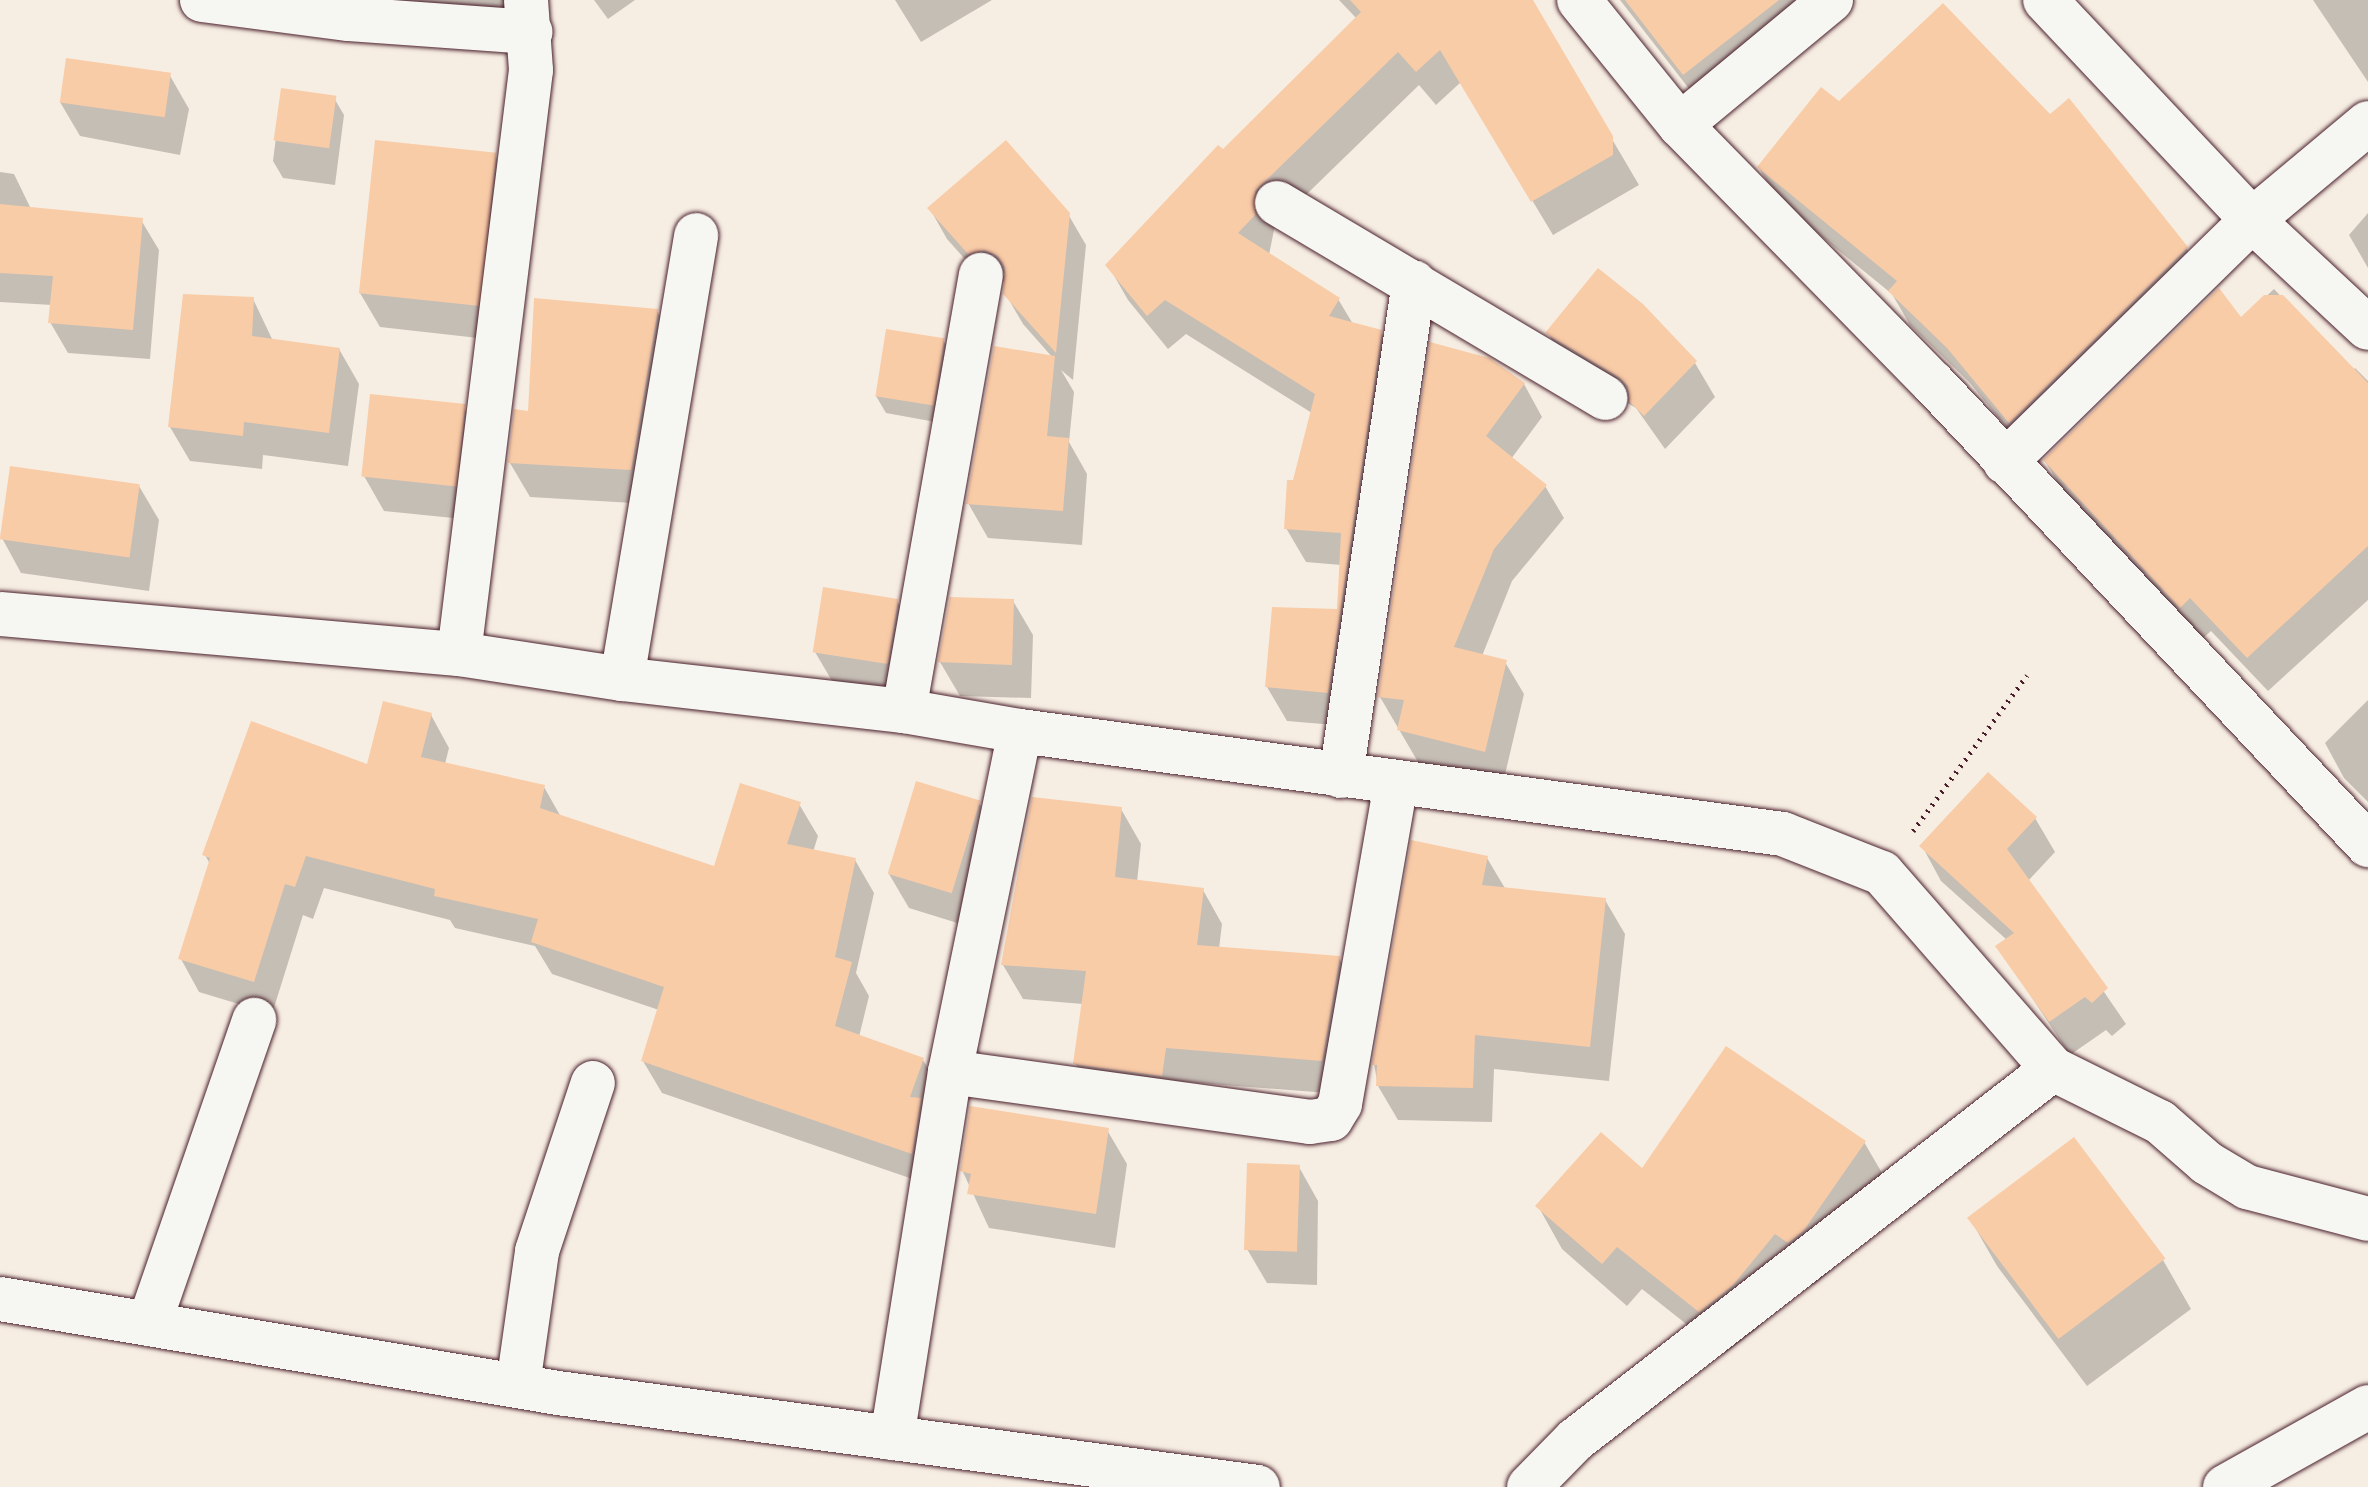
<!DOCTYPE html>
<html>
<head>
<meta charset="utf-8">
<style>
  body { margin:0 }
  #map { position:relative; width:2368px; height:1487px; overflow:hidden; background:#f7eee3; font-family:"Balsamiq Sans",sans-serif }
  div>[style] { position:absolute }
  .shadow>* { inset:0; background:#0003 }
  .building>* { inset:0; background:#f9cca8; transform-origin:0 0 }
  .path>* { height:5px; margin-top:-2.5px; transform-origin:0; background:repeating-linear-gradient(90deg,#4a1f2b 0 2px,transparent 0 8px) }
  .roads { filter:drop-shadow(0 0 2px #4a1f2b) drop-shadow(0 0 2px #4a1f2b) }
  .minor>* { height:44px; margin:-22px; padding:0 22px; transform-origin:22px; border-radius:22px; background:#f6f6f2 }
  span { translate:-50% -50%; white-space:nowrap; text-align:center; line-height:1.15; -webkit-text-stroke:7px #f6f6f2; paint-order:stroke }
</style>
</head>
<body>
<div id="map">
  <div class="shadow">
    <i style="clip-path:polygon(325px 0,515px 0,517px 7px,465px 22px)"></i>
    <i style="clip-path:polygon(594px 0,635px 0,608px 19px)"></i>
    <i style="clip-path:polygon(895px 0,992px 0,921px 42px)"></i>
    <i style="clip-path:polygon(1339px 0,1530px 0,1639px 185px,1553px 235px,1461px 82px,1436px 105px,1419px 85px,1275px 225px,1269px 255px,1338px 299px,1353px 324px,1380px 331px,1400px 366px,1347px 726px,1287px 721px,1267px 687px,1339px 612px,1341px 565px,1306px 562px,1286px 528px,1312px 413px,1186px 334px,1168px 349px,1128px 300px,1108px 265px,1357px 19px)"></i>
    <i style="clip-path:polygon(1620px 0,1807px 0,1704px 108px)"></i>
    <i style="clip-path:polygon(2313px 0,2368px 0,2368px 82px,2317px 6px)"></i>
    <i style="clip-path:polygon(169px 74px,189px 109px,180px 155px,80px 136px,60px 102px)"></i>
    <i style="clip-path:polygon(282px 90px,334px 98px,344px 115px,335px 185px,283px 178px,273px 161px)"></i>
    <i style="clip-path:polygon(2069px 101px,2187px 249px,2207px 283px,2030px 456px,1969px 382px,1910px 325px,1892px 294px,1779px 202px,1759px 168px,1840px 104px,2049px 117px)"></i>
    <i style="clip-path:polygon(494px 154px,514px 188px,496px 340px,380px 327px,360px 293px)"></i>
    <i style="clip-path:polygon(0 172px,14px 174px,31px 209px,141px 220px,159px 250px,150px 359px,68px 353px,50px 322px,52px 305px,0 302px)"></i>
    <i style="clip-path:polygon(930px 209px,1068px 214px,1086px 245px,1073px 380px,1061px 370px,1074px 392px,1069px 442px,1087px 474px,1082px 545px,988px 538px,968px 503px,1053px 358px,1023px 324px,1005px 293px,1006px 281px,987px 284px,947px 239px)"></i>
    <i style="clip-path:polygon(2368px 213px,2368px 268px,2349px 235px)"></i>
    <i style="clip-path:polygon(2274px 289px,2352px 372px,2355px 368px,2368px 381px,2368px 600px,2268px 691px,2211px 631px,2200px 641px,2065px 495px,2045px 461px,2241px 320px)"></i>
    <i style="clip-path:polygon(253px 299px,273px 341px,339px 349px,359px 384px,348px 466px,263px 455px,262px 469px,190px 461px,170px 427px)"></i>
    <i style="clip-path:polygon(657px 311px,677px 346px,650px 504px,530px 497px,510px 463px,530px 413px)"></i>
    <i style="clip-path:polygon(1548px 333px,1695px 363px,1715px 397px,1665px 449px,1636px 408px,1568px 367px)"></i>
    <i style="clip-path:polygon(943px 340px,953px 357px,941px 423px,886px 413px,876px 396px)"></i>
    <i style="clip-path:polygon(1432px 345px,1524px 384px,1542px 417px,1511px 459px,1545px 486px,1564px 518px,1512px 581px,1482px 656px,1505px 662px,1524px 694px,1503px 783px,1418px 762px,1380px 697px)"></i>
    <i style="clip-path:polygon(463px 406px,483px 440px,473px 520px,384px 511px,364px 476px)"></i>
    <i style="clip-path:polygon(139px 486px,159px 520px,149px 591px,21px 573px,2px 538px)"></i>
    <i style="clip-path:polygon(897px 601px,917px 635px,906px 697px,835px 686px,815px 652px)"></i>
    <i style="clip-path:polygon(1013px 601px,1033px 635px,1031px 698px,960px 696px,940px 662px)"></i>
    <i style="clip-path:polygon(2368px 700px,2368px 802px,2344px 778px,2325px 743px)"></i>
    <i style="clip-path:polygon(431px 715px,449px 748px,445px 764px,544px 787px,561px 817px,715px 869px,799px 804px,818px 836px,813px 852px,855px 860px,874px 893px,856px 973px,869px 996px,859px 1037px,923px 1060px,942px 1092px,930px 1185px,662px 1093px,643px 1061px,659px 1010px,552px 974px,535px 946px,455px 928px,450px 920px,324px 888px,313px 919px,303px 915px,272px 1014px,199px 992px,181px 959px,210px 864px,205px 855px,368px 766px)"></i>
    <i style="clip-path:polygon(979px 803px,999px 837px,980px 930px,909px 908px,889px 874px)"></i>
    <i style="clip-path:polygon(1121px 809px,1141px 844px,1137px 882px,1203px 890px,1222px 924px,1219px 949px,1339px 958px,1359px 992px,1341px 1094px,1185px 1082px,1181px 1110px,1095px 1098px,1075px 1063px,1083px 1004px,1023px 999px,1003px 965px)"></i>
    <i style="clip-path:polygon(2035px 818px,2055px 852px,2028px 881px,2126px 1024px,2112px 1036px,2106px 1030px,2070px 1055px,1998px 947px,2007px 940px,1941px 881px,1922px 846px)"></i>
    <i style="clip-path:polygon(1487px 858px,1506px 890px,1605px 900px,1625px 934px,1609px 1081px,1494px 1069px,1492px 1122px,1398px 1120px,1378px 1086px,1374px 1064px)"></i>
    <i style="clip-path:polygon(1107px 1130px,1127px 1164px,1115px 1248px,989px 1228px,962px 1170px)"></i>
    <i style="clip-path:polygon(1864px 1142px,1889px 1185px,1828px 1273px,1814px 1285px,1800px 1276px,1758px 1328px,1724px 1354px,1642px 1289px,1627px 1306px,1562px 1249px,1538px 1206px,1643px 1170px)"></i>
    <i style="clip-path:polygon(1299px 1167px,1318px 1201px,1317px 1285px,1267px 1283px,1247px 1249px)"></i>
    <i style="clip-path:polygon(1969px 1217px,2163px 1260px,2191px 1309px,2087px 1386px,1997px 1266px)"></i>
  </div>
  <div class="building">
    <i style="clip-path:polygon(1350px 0,1533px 0,1613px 136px,1613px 155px,1531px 202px,1440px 50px,1416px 72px,1398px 52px,1255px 191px,1255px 215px,1238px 233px,1340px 298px,1329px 316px,1382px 330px,1328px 693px,1265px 687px,1272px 607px,1337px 609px,1341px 533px,1284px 529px,1287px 480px,1293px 480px,1315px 394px,1165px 300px,1147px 316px,1105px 265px,1218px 145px,1223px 149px,1361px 12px)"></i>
    <i style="clip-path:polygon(1625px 0,1779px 0,1683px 75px)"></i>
    <i style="clip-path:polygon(1943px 3px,2050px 114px,2069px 98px,2188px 247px,2009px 423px,1947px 348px,1888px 291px,1897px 281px,1757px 167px,1821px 87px,1839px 101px)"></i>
    <i style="left:66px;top:58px;width:106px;height:45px;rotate:8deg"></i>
    <i style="left:281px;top:88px;width:56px;height:53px;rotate:8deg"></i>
    <i style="left:375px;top:140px;width:122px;height:154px;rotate:6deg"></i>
    <i style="clip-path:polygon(1006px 140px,1070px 213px,1056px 353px,1003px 294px,1005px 267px,998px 256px,985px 250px,968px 254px,927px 208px)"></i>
    <i style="clip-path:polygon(0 204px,143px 218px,133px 330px,48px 323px,53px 276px,0 273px)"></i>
    <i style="clip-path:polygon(1598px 268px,1643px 304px,1697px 361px,1644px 416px,1630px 402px,1628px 386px,1619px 377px,1545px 333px)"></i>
    <i style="clip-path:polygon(2219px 288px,2241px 317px,2264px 295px,2283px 295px,2368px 383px,2368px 546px,2247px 658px,2190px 598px,2180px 608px,2043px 460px)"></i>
    <i style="clip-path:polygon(183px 294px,254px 297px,252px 336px,340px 348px,329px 433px,244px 422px,243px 436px,168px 427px)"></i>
    <i style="clip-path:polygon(534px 298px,658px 309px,631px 470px,508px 463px,514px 409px,528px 411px)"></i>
    <i style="left:886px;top:329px;width:59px;height:68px;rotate:9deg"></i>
    <i style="clip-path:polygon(1430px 342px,1489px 358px,1525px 383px,1486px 436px,1547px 485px,1494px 549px,1454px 647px,1507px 660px,1485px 752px,1397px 730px,1404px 700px,1378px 697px)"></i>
    <i style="clip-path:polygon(994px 346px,1055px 356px,1047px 436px,1069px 438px,1063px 511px,966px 504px)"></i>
    <i style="left:370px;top:394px;width:96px;height:83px;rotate:6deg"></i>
    <i style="left:10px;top:466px;width:131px;height:74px;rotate:8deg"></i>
    <i style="left:823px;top:587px;width:76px;height:66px;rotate:9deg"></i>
    <i style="clip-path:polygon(950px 597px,1014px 599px,1012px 665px,938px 662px)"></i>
    <i style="clip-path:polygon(383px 701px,432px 713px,421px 757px,545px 785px,540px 808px,714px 866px,740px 783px,801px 802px,787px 844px,856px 858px,835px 957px,852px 962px,835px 1026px,924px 1058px,910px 1097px,921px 1098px,912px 1154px,641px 1061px,664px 987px,531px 942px,538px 919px,434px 896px,435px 889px,306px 856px,295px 887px,285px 884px,254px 982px,178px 959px,210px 858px,202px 855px,251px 721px,367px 764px)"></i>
    <i style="clip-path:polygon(1988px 772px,2037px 817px,2007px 849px,2108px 988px,2092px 1003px,2085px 997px,2049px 1022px,1995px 946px,2014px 933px,1919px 846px)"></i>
    <i style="left:916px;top:781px;width:67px;height:97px;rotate:17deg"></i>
    <i style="clip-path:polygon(1032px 797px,1122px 807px,1115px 877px,1204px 888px,1197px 945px,1340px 956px,1322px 1061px,1166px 1048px,1162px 1076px,1073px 1064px,1086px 971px,1001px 965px)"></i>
    <i style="clip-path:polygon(1411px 840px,1488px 856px,1482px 885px,1606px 898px,1590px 1047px,1475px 1035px,1473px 1088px,1376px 1086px,1377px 1065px,1372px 1065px)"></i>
    <i style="clip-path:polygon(1726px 1046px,1866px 1141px,1804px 1230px,1788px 1243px,1775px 1234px,1733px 1285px,1699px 1312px,1617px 1247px,1602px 1264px,1535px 1206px,1601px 1132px,1642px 1168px)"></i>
    <i style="clip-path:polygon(970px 1106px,1109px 1128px,1096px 1214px,967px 1194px,971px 1174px,960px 1171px)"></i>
    <i style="left:2074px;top:1137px;width:152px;height:134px;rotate:53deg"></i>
    <i style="left:1247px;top:1163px;width:53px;height:87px;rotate:2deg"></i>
  </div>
  <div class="path">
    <i style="left:1913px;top:831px;width:193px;rotate:-53.8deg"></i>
  </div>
  <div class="roads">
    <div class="minor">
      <i style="left:202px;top:0;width:148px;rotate:7.4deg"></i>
      <i style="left:349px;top:19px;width:182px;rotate:4.1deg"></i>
      <i style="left:1579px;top:0;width:161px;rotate:51.1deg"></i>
      <i style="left:1680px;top:125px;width:361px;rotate:45.6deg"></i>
      <i style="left:1933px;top:383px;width:635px;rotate:46.72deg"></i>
      <i style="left:2045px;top:0;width:302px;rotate:46.7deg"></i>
      <i style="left:2252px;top:220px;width:158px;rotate:43deg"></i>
      <i style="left:1680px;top:125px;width:196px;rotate:-39.6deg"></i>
      <i style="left:1277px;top:203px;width:382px;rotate:30.7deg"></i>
      <i style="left:2005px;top:462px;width:346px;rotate:-44.4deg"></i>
      <i style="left:2252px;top:220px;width:151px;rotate:-39.9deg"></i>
      <i style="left:0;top:614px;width:461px;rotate:5deg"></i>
      <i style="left:459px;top:654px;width:165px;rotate:8.7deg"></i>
      <i style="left:622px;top:679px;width:284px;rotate:6.5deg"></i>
      <i style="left:904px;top:711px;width:118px;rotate:9.8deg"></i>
      <i style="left:1020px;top:731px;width:770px;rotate:7.69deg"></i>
      <i style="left:1783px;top:834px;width:106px;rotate:21.5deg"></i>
      <i style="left:1882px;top:873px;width:260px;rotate:48.9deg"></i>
      <i style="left:2053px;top:1069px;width:119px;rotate:26.4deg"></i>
      <i style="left:2160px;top:1122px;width:62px;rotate:41.1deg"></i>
      <i style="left:2207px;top:1163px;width:47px;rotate:31deg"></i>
      <i style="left:2247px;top:1187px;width:125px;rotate:14.8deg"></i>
      <i style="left:459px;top:654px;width:588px;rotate:-82.97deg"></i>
      <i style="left:531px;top:70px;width:70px;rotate:-94.1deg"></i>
      <i style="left:622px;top:679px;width:450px;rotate:-80.5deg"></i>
      <i style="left:904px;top:711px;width:443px;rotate:-80deg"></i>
      <i style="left:1341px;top:776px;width:499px;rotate:-81.6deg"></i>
      <i style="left:950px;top:1072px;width:363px;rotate:7.9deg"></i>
      <i style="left:1310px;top:1122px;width:21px;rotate:-8deg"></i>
      <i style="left:1331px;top:1119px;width:17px;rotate:-59deg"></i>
      <i style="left:1340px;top:1104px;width:326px;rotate:-80.1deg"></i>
      <i style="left:0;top:1299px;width:566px;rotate:9.56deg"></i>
      <i style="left:558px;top:1393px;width:706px;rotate:7.65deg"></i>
      <i style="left:149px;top:1324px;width:322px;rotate:-70.9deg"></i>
      <i style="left:518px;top:1385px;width:135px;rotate:-81.9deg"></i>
      <i style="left:537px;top:1251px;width:177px;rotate:-71.6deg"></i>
      <i style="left:892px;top:1438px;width:371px;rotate:-81deg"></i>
      <i style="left:950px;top:1072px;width:348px;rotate:-78.4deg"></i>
      <i style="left:1529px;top:1487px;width:66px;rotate:-45.6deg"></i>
      <i style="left:1575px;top:1440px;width:605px;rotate:-37.82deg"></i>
      <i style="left:2225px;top:1487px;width:164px;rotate:-29.2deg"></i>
    </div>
  </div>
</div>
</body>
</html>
